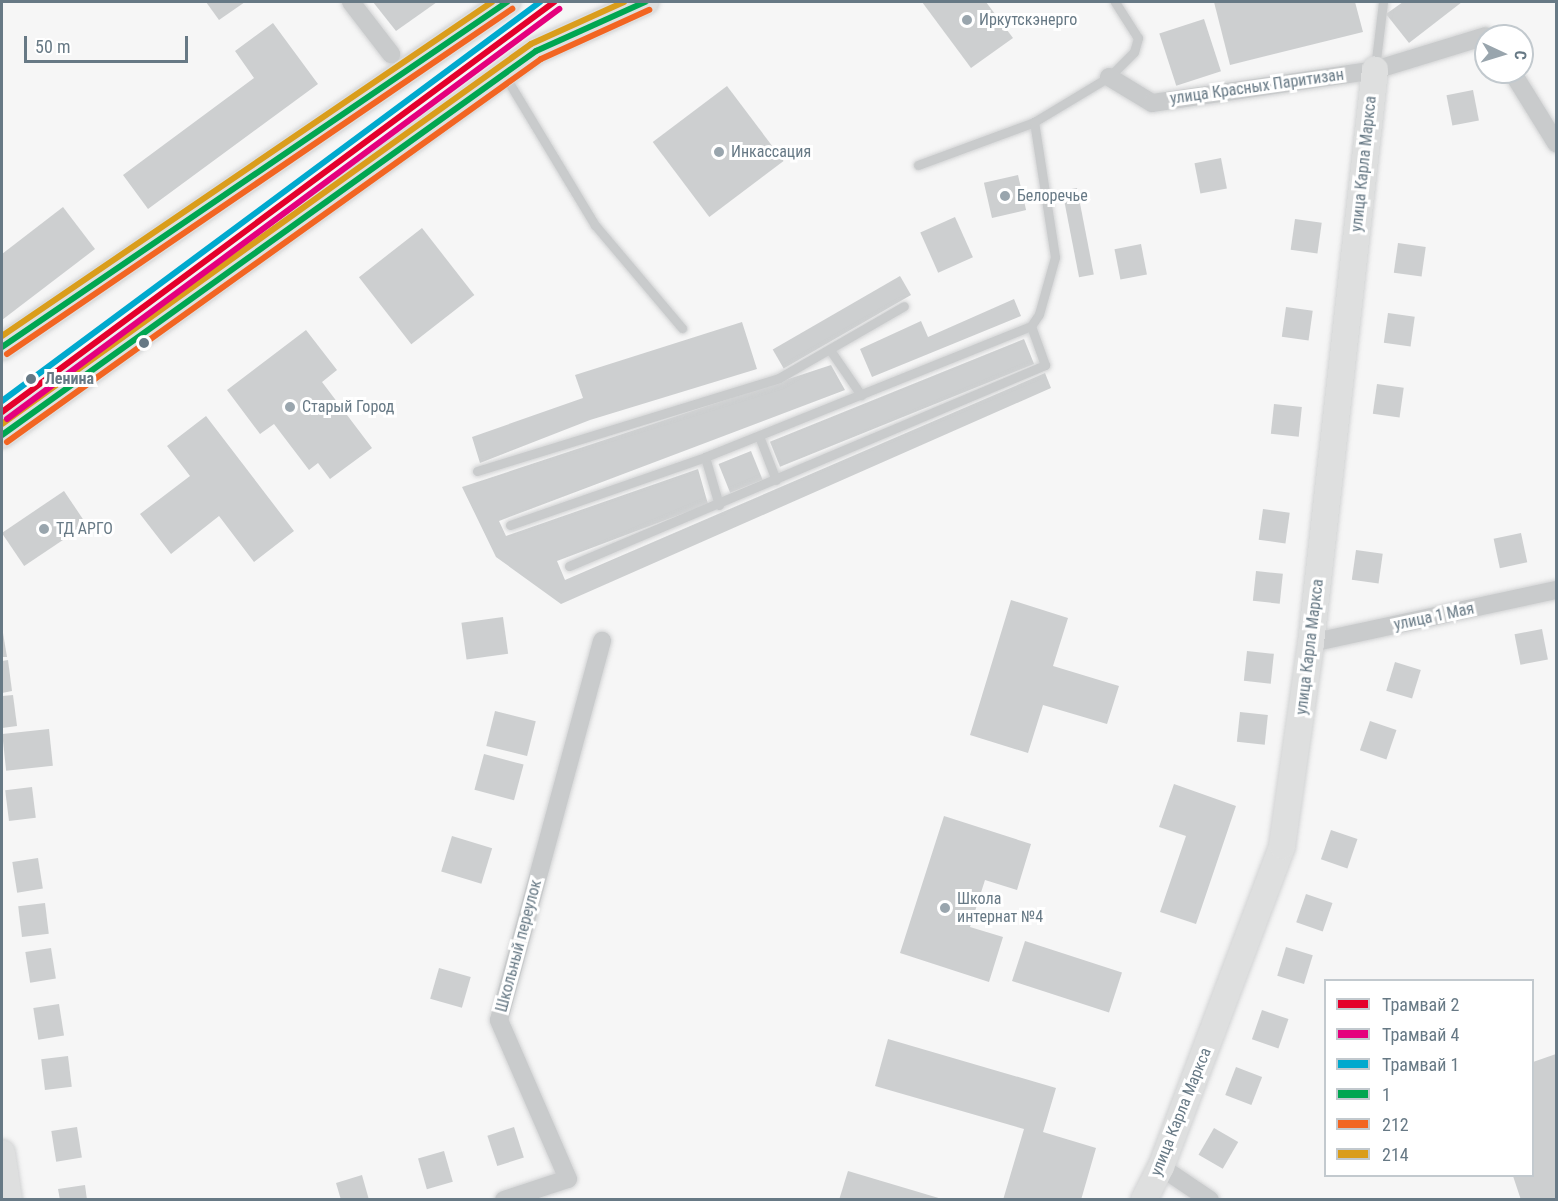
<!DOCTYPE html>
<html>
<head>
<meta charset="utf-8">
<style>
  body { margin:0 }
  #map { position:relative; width:1558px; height:1201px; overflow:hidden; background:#f6f6f6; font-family:"Roboto Condensed",sans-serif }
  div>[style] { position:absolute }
  .building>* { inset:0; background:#cdcfd0; transform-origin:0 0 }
  .roads { filter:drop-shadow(0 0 2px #d2d3d4) drop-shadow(0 0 2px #d2d3d4) }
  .lane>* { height:9px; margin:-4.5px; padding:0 4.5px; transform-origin:4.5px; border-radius:4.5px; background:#c9cbcc }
  .street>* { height:18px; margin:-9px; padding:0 9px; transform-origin:9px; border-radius:9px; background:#c9cbcc }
  .secondary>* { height:26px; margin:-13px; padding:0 13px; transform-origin:13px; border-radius:13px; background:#dedfdf }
  .bus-1>* { height:6px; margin:-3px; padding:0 3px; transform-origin:3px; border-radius:3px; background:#00a651 }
  .bus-2>* { height:6px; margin:-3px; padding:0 3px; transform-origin:3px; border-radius:3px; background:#f26522 }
  .bus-3>* { height:6px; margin:-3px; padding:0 3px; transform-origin:3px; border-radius:3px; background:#da9d1b }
  .tram-1>* { height:6px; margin:-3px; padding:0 3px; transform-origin:3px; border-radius:3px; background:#e4002b }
  .tram-2>* { height:6px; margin:-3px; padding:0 3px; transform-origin:3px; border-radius:3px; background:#e5007d }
  .tram-3>* { height:6px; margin:-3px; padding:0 3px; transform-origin:3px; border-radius:3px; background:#00a9ce }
  .dots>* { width:16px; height:16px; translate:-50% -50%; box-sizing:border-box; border:3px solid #fff; border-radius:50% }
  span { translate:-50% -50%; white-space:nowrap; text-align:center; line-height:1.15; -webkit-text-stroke:6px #fff; paint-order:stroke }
  .poi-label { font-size:16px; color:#677985 }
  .left { translate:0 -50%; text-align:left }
  .street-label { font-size:16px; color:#677985 }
  .stop-label { font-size:16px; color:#677985; font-weight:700 }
  .frame { position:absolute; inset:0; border:3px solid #677985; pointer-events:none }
  .legend { position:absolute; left:1324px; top:979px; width:210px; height:198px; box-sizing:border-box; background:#fff; border:2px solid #c2c9ce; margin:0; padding:8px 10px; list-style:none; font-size:18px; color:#677985 }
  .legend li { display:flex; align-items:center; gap:12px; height:30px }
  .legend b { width:30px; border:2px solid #c2c9ce }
  .north { position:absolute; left:1474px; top:24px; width:60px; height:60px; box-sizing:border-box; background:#fff; border:2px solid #c2c9ce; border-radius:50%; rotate:94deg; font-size:16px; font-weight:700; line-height:24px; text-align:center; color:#677985 }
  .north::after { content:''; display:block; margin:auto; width:21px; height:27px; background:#99a5ad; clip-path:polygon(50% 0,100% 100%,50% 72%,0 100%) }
  .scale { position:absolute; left:24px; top:36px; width:164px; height:27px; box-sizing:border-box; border:3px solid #677985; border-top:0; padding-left:8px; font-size:18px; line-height:21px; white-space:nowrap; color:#677985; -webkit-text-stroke:4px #fff; paint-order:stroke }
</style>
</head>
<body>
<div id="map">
  <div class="building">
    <i style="clip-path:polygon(206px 2px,245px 2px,219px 20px)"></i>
    <i style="clip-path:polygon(373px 2px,437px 2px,396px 31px)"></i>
    <i style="clip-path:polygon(922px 2px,986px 2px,1013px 38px,971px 68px)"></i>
    <i style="clip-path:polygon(1214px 2px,1355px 2px,1363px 32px,1230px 65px)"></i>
    <i style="clip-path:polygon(1403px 2px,1462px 2px,1409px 43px,1386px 14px)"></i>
    <i style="left:1204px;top:19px;width:55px;height:47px;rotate:72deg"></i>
    <i style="clip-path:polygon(273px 23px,318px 84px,148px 209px,123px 175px,254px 78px,235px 51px)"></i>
    <i style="left:727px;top:86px;width:94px;height:93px;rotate:53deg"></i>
    <i style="left:1473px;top:90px;width:31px;height:27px;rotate:79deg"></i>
    <i style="left:1221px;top:158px;width:31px;height:27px;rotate:79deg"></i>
    <i style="left:1018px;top:175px;width:36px;height:35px;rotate:77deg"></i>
    <i style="left:1077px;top:188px;width:88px;height:15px;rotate:79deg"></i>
    <i style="clip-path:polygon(63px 207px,95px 249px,2px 320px,2px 254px)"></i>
    <i style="left:955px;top:217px;width:44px;height:38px;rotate:66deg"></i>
    <i style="left:1295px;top:219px;width:27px;height:31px;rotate:8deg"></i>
    <i style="left:422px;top:228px;width:85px;height:80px;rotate:52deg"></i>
    <i style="left:1398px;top:243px;width:28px;height:30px;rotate:8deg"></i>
    <i style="left:1141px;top:244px;width:31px;height:27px;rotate:79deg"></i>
    <i style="left:900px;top:276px;width:22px;height:147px;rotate:60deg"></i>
    <i style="clip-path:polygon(1014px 299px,1021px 316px,872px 377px,860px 349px,921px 321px,928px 337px)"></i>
    <i style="left:1286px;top:307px;width:27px;height:30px;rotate:8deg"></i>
    <i style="left:1388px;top:313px;width:27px;height:30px;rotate:8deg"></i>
    <i style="clip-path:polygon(742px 322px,757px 369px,590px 420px,480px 463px,472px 437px,583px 398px,575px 375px)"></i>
    <i style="clip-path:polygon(306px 330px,337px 370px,322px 382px,372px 448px,330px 479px,318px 463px,309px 470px,274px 424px,260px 434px,227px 390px)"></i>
    <i style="left:1024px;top:339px;width:27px;height:274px;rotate:68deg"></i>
    <i style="clip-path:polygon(831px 365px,845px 390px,499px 521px,506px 536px,698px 469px,708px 504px,557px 561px,565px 580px,1045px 373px,1051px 388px,561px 604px,496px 557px,462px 487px)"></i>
    <i style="left:1377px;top:384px;width:27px;height:30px;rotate:8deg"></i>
    <i style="left:1274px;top:404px;width:28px;height:30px;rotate:6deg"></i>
    <i style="clip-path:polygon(206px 416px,294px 531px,254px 562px,219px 516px,171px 554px,140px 514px,190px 476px,167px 446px)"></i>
    <i style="left:751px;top:451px;width:31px;height:35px;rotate:68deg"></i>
    <i style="left:64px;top:491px;width:40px;height:75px;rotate:56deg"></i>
    <i style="left:1263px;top:509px;width:27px;height:31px;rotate:8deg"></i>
    <i style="left:1521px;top:533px;width:30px;height:28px;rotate:78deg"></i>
    <i style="left:1356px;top:550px;width:27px;height:30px;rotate:8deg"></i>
    <i style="left:1256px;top:571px;width:27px;height:30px;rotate:6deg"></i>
    <i style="clip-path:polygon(1011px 600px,1068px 618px,1053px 666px,1119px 686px,1107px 724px,1043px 705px,1028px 753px,970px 735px)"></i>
    <i style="left:503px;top:617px;width:37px;height:42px;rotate:82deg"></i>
    <i style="clip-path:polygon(2px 627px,7px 657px,2px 657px)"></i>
    <i style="left:1542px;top:629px;width:31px;height:28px;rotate:79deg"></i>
    <i style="left:1247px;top:651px;width:27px;height:30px;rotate:6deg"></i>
    <i style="clip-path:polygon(8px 660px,12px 691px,2px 693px,2px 661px)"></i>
    <i style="left:1395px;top:662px;width:27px;height:30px;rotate:17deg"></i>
    <i style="clip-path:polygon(13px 695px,17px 726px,2px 728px,2px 696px)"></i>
    <i style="left:495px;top:711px;width:42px;height:36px;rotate:14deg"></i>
    <i style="left:1240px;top:712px;width:28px;height:30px;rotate:6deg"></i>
    <i style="left:1370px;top:721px;width:28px;height:31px;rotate:19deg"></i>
    <i style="left:49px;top:729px;width:37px;height:47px;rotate:84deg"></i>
    <i style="left:484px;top:754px;width:41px;height:37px;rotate:15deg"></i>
    <i style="clip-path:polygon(1174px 784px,1236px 806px,1196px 924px,1160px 912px,1186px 836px,1159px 827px)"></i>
    <i style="left:32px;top:787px;width:31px;height:27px;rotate:83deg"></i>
    <i style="clip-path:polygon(944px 816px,1031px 844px,1017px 890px,985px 880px,970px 927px,1003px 937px,989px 982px,900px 953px)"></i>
    <i style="left:1331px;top:830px;width:28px;height:31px;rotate:19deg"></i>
    <i style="left:452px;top:836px;width:42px;height:37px;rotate:17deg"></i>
    <i style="left:38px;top:858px;width:31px;height:26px;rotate:81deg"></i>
    <i style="left:1306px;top:894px;width:28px;height:30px;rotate:19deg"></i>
    <i style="left:45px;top:903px;width:31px;height:27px;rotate:83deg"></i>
    <i style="left:1025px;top:941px;width:102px;height:42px;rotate:18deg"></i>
    <i style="left:1286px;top:947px;width:28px;height:30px;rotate:17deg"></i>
    <i style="left:51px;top:948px;width:31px;height:26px;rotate:81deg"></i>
    <i style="left:439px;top:968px;width:33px;height:32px;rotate:16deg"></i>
    <i style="left:59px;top:1004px;width:32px;height:26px;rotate:81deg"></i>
    <i style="left:1262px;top:1010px;width:28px;height:31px;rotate:19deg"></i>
    <i style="clip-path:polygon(888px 1039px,1056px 1088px,1043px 1132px,1096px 1148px,1081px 1200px,1003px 1200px,1024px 1129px,875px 1086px)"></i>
    <i style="clip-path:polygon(1556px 1054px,1556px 1200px,1521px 1200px,1513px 1176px,1533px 1176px,1533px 1062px)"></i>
    <i style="left:68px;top:1056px;width:31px;height:27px;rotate:83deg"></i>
    <i style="left:1236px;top:1067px;width:28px;height:30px;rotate:21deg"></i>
    <i style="left:77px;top:1127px;width:31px;height:26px;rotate:81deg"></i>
    <i style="left:514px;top:1127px;width:32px;height:28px;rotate:72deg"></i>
    <i style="left:1214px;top:1128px;width:28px;height:31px;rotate:30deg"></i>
    <i style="left:444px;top:1151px;width:32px;height:27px;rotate:74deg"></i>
    <i style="clip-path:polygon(848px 1171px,942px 1199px,942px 1200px,839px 1200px)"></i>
    <i style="clip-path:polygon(362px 1175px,369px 1200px,341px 1200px,336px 1183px)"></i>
    <i style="clip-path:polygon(85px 1185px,87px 1200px,60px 1200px,58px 1189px)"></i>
  </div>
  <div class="roads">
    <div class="lane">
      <i style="left:1375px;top:68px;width:66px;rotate:-83.1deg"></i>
      <i style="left:505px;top:76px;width:174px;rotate:58.9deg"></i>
      <i style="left:595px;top:225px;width:135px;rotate:49.8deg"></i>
      <i style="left:918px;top:165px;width:124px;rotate:-20.3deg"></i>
      <i style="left:830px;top:350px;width:55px;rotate:55.4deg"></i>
      <i style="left:759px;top:436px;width:47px;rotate:68.9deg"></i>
      <i style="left:705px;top:457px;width:50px;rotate:73.7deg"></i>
      <i style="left:477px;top:471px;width:316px;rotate:-17.1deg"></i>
      <i style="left:779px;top:378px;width:144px;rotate:-29.9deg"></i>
      <i style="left:510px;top:525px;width:207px;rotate:-19.2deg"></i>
      <i style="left:705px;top:457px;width:351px;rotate:-21.9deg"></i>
      <i style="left:1031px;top:326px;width:14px;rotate:-56deg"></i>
      <i style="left:1039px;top:314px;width:59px;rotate:-74.3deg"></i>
      <i style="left:1055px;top:257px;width:137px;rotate:-98.8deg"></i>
      <i style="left:1034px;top:122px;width:87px;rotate:-31deg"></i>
      <i style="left:1109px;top:77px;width:35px;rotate:-45deg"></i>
      <i style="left:1134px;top:52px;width:15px;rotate:-74deg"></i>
      <i style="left:1138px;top:38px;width:43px;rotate:-122.6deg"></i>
      <i style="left:569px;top:566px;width:517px;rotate:-22.89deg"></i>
      <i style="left:1045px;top:365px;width:41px;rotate:-109.7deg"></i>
    </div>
    <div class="street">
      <i style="left:351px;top:2px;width:66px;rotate:52.4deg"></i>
      <i style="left:1512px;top:72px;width:84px;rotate:58.2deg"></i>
      <i style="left:1109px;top:77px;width:50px;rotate:31.2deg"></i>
      <i style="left:1152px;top:103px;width:225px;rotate:-8.4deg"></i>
      <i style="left:1375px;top:70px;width:116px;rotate:-17deg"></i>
      <i style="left:1311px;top:643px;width:251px;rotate:-12.2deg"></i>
      <i style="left:1161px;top:1167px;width:59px;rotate:34deg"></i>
      <i style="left:504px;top:1200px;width:67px;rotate:-18.2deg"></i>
      <i style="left:568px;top:1179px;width:173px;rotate:-113.5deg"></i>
      <i style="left:499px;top:1020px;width:393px;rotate:-74.8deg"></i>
    </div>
    <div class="secondary">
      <i style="left:2px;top:347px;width:612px;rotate:-34.34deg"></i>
      <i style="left:2px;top:435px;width:658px;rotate:-35.72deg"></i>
      <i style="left:536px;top:51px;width:120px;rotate:-24.2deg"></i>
      <i style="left:2px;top:1153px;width:48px;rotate:81.5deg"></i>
      <i style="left:1144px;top:1200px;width:37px;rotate:-63deg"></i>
      <i style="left:1161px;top:1167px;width:343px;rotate:-69.3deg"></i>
      <i style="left:1282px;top:846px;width:205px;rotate:-81.9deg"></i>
      <i style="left:1311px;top:643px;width:577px;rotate:-83.63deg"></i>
    </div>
  </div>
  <div class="bus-1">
    <i style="left:2px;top:347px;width:612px;rotate:-34.34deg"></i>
    <i style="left:2px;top:435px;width:658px;rotate:-35.72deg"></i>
    <i style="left:536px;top:51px;width:120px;rotate:-24.2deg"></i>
  </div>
  <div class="bus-2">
    <i style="left:7px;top:354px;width:612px;rotate:-34.34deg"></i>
    <i style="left:7px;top:442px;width:657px;rotate:-35.65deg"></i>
    <i style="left:541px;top:59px;width:119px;rotate:-24.4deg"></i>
  </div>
  <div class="bus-3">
    <i style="left:2px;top:336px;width:593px;rotate:-34.28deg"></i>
    <i style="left:2px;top:424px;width:651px;rotate:-35.69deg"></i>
    <i style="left:531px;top:44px;width:102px;rotate:-24.3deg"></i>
  </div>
  <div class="tram-1">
    <i style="left:2px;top:412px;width:688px;rotate:-36.6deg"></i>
  </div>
  <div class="tram-2">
    <i style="left:7px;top:419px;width:688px;rotate:-36.6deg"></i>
  </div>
  <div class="tram-3">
    <i style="left:2px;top:401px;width:670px;rotate:-36.56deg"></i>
  </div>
  <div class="dots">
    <i style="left:967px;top:20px;background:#99a5ad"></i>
    <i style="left:719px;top:152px;background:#99a5ad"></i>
    <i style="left:1005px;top:196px;background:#99a5ad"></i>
    <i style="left:144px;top:343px;background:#677985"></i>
    <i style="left:31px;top:379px;background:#677985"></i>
    <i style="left:290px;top:407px;background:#99a5ad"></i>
    <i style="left:44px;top:529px;background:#99a5ad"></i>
    <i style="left:945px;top:908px;background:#99a5ad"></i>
  </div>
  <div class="poi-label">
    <span class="left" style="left:979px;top:20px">Иркутскэнерго</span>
    <span class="left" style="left:731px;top:152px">Инкассация</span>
    <span class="left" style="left:1017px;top:196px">Белоречье</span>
    <span class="left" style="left:302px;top:407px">Старый Город</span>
    <span class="left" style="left:56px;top:529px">ТД АРГО</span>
    <span class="left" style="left:957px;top:908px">Школа<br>интернат №4</span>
  </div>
  <div class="street-label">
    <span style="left:1257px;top:87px;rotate:-8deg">улица Красных Паритизан</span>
    <span style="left:1364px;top:164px;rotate:-84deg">улица Карла Маркса</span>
    <span style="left:1434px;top:617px;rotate:-12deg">улица 1 Мая</span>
    <span style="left:1310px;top:647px;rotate:-83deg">улица Карла Маркса</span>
    <span style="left:519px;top:946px;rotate:-75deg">Школьный переулок</span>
    <span style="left:1181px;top:1112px;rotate:-68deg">улица Карла Маркса</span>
  </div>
  <div class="stop-label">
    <span class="left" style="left:45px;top:379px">Ленина</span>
  </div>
  <div class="frame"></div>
  <ul class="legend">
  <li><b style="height:8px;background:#e4002b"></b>Трамвай 2</li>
  <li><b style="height:8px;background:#e5007d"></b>Трамвай 4</li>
  <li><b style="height:8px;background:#00a9ce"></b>Трамвай 1</li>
  <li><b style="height:8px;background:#00a651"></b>1</li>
  <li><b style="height:8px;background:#f26522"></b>212</li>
  <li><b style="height:8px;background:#da9d1b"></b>214</li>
  </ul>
  <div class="north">С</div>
  <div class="scale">50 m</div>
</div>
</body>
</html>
